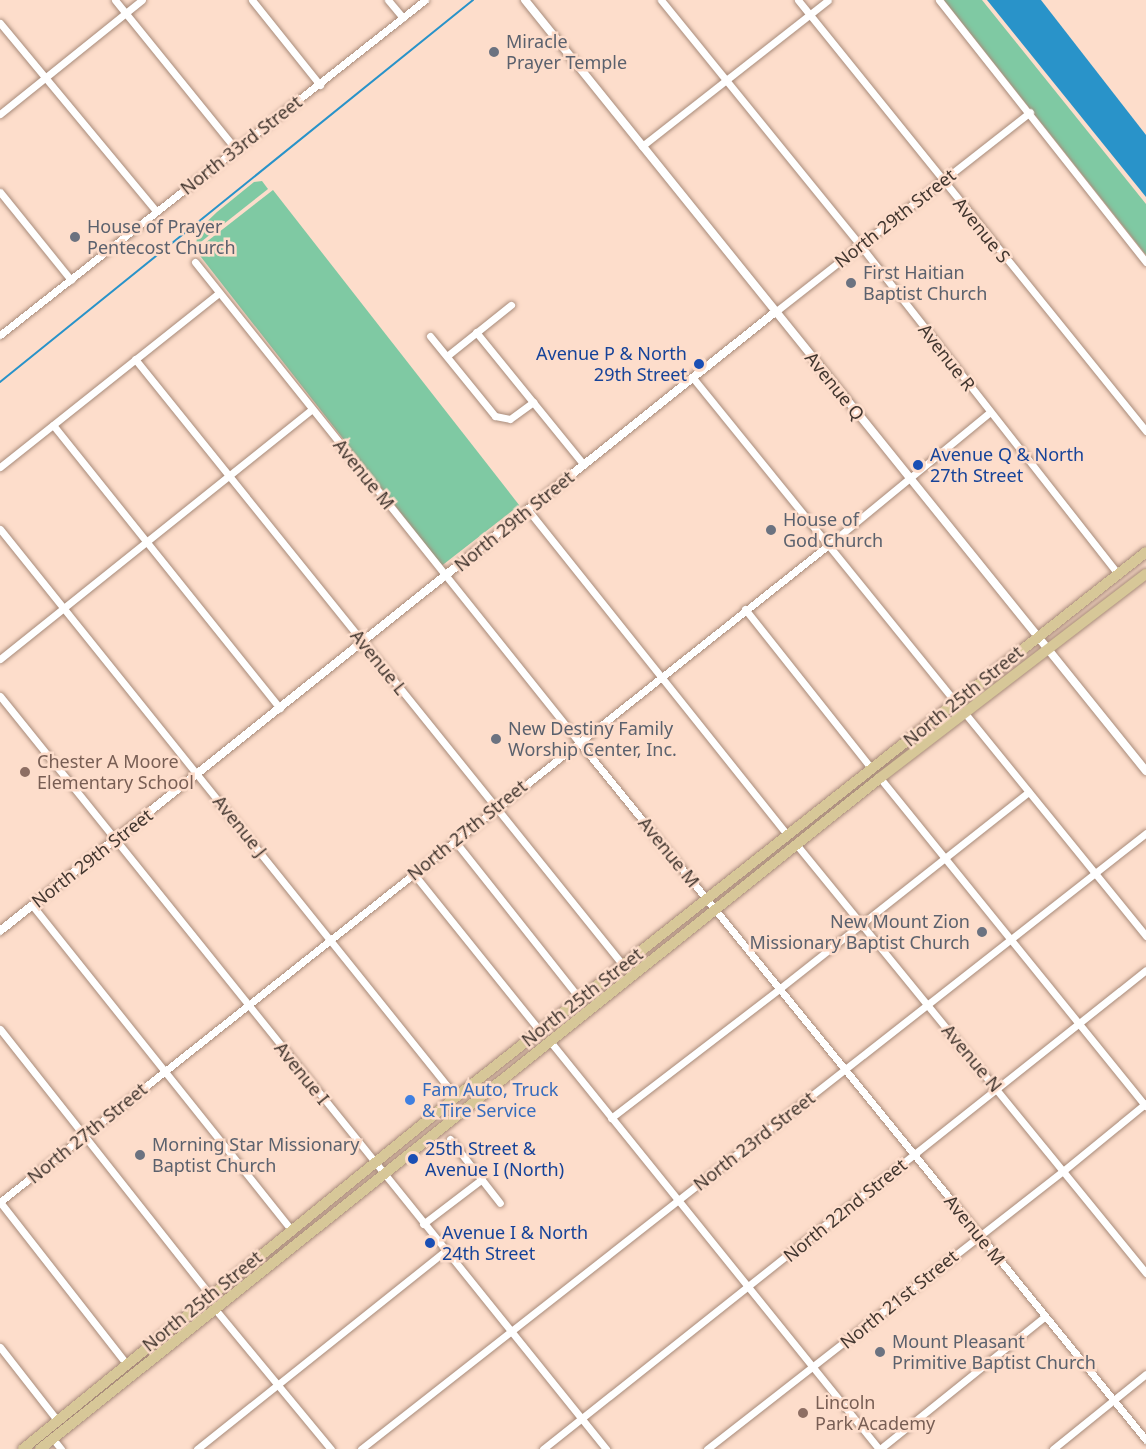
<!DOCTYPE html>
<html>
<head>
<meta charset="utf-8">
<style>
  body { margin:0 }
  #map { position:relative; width:1146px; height:1449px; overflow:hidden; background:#fdddcb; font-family:"Noto Sans",sans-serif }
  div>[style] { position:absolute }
  .green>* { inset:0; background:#7fc9a3; transform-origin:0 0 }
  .water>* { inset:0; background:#2993c9 }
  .stream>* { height:2px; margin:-1px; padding:0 1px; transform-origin:1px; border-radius:1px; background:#2993c9 }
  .roads { filter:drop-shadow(0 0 2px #a88b7a) drop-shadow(0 0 2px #a88b7a) }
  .minor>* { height:7px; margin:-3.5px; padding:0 3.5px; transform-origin:3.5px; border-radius:3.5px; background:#fff }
  .tertiary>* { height:8px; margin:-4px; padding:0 4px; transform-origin:4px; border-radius:4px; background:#fff }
  .primary>* { height:10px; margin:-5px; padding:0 5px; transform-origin:5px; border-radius:5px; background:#d7c798 }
  .dots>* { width:16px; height:16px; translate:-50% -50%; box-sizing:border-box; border:3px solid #fdddcb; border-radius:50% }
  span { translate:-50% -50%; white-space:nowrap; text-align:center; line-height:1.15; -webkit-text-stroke:5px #fdddcb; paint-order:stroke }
  .worship-label { font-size:18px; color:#5b616d }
  .left { translate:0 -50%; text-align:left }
  .right { translate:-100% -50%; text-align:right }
  .street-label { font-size:18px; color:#42362f }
  .transit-label { font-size:18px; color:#164399 }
  .education-label { font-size:18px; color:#785e54 }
  .shop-label { font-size:18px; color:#366cbe }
</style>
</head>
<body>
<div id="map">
  <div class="green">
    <i style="clip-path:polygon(944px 0,982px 0,1146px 204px,1146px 255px)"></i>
    <i style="clip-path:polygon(262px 181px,268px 189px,197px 245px,196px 232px,217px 212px,254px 182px)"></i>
    <i style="left:273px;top:190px;width:400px;height:98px;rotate:52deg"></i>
  </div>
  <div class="water">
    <i style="clip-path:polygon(987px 0,1041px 0,1146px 135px,1146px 197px)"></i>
  </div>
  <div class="stream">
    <i style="left:0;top:382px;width:608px;rotate:-38.92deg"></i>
  </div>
  <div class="roads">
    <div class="minor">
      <i style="left:115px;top:0;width:191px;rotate:51deg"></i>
      <i style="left:252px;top:0;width:109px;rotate:51.3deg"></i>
      <i style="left:388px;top:0;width:23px;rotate:50deg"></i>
      <i style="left:661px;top:0;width:316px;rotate:50.9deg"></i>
      <i style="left:860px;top:245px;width:418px;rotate:51.9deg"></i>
      <i style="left:798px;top:0;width:554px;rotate:51.08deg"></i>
      <i style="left:939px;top:0;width:334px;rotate:51.7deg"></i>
      <i style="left:0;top:23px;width:244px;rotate:50.3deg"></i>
      <i style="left:0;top:114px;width:182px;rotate:-38.8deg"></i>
      <i style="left:642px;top:146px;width:236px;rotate:-38.1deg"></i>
      <i style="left:0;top:192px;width:113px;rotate:51.1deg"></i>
      <i style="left:195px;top:262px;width:615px;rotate:51.34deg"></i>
      <i style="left:579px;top:742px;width:899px;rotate:50.91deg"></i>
      <i style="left:775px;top:312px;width:324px;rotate:-38.1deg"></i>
      <i style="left:476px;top:332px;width:171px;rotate:50.9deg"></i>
      <i style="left:0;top:335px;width:541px;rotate:-38.25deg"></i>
      <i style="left:430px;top:336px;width:103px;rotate:50.9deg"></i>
      <i style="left:495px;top:416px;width:15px;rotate:11deg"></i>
      <i style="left:510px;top:419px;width:29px;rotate:-36deg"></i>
      <i style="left:447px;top:356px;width:82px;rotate:-38.6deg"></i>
      <i style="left:135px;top:359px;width:778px;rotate:51.16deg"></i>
      <i style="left:693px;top:378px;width:418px;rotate:51deg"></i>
      <i style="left:53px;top:425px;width:363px;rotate:51.3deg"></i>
      <i style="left:0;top:467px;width:280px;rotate:-38.5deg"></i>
      <i style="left:528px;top:510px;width:415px;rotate:51.4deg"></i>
      <i style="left:0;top:529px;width:728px;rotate:51.24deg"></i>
      <i style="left:745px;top:609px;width:204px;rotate:51.6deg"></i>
      <i style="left:0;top:659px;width:398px;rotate:-38.7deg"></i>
      <i style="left:0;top:696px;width:967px;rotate:51.17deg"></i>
      <i style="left:964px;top:712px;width:289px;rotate:50.9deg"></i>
      <i style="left:880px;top:778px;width:422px;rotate:51deg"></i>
      <i style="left:454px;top:840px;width:203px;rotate:51.6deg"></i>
      <i style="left:796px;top:844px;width:554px;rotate:50.79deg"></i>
      <i style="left:413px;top:873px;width:203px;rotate:51.2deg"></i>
      <i style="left:32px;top:905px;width:416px;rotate:51.4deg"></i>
      <i style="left:0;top:1029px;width:339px;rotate:51.7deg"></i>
      <i style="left:549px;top:1040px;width:526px;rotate:51.1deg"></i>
      <i style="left:611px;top:1118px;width:212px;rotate:-37.5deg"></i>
      <i style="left:779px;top:989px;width:318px;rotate:-38.3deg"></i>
      <i style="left:450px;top:1139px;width:81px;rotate:52deg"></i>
      <i style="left:0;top:1202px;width:1056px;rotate:-38.42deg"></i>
      <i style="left:827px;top:546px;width:211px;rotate:-39.4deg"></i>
      <i style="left:0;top:1202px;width:204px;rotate:52deg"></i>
      <i style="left:423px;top:1224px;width:74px;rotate:-37.3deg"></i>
      <i style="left:215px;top:1309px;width:182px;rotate:50.4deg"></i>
      <i style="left:0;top:1347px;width:93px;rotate:52deg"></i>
      <i style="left:53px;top:1439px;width:13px;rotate:51deg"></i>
      <i style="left:197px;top:1449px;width:317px;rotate:-38.6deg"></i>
      <i style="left:361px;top:1449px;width:998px;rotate:-38.12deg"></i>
      <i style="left:543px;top:1449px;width:770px;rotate:-38.46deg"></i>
      <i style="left:707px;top:1449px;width:452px;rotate:-38deg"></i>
      <i style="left:1063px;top:1171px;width:107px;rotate:-39.3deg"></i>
      <i style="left:880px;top:1449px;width:211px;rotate:-38.8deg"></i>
      <i style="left:1053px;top:1449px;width:119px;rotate:-38.9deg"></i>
    </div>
    <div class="tertiary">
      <i style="left:525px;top:0;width:990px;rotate:51.15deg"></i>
      <i style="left:0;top:931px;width:992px;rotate:-38.61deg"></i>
    </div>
    <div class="primary">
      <i style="left:23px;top:1449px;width:558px;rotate:-39.11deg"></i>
      <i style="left:456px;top:1097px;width:879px;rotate:-38.3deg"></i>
      <i style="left:40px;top:1449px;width:1075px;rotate:-38.62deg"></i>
      <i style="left:880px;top:778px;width:335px;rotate:-37.5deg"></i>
    </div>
  </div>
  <div class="dots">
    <i style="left:494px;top:52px;background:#6b7280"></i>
    <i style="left:75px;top:237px;background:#6b7280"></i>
    <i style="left:851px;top:283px;background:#6b7280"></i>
    <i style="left:699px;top:364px;background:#1a4fb4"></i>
    <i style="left:918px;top:465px;background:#1a4fb4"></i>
    <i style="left:771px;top:530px;background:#6b7280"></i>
    <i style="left:496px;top:739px;background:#6b7280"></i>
    <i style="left:25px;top:772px;background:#8d6e63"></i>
    <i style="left:982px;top:932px;background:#6b7280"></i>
    <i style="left:410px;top:1100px;background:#3f7fe0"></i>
    <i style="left:140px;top:1155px;background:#6b7280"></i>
    <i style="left:413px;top:1159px;background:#1a4fb4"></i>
    <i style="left:430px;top:1243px;background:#1a4fb4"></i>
    <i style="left:880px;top:1352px;background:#6b7280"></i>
    <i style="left:803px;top:1413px;background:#8d6e63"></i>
  </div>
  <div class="worship-label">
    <span class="left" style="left:506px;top:52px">Miracle<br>Prayer Temple</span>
    <span class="left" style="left:87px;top:237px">House of Prayer<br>Pentecost Church</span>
    <span class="left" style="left:863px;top:283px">First Haitian<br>Baptist Church</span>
    <span class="left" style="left:783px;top:530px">House of<br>God Church</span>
    <span class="left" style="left:508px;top:739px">New Destiny Family<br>Worship Center, Inc.</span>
    <span class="right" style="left:970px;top:932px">New Mount Zion<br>Missionary Baptist Church</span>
    <span class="left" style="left:152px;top:1155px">Morning Star Missionary<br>Baptist Church</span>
    <span class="left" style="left:892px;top:1352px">Mount Pleasant<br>Primitive Baptist Church</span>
  </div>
  <div class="street-label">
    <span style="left:241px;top:145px;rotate:-38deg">North 33rd Street</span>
    <span style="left:895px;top:218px;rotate:-38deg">North 29th Street</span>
    <span style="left:982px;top:230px;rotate:51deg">Avenue S</span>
    <span style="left:947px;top:357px;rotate:52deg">Avenue R</span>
    <span style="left:835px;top:386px;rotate:51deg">Avenue Q</span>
    <span style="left:364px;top:474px;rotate:51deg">Avenue M</span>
    <span style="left:514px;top:521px;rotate:-39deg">North 29th Street</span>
    <span style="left:379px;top:662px;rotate:51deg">Avenue L</span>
    <span style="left:963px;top:696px;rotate:-39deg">North 25th Street</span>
    <span style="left:240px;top:826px;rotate:51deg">Avenue J</span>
    <span style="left:467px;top:830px;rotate:-39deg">North 27th Street</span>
    <span style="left:669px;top:852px;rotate:51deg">Avenue M</span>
    <span style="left:92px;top:858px;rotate:-38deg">North 29th Street</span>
    <span style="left:582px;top:997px;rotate:-38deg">North 25th Street</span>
    <span style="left:972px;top:1058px;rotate:50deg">Avenue N</span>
    <span style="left:302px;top:1073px;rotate:51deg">Avenue I</span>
    <span style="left:87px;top:1133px;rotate:-39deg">North 27th Street</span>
    <span style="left:754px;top:1141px;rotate:-38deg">North 23rd Street</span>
    <span style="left:845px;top:1210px;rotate:-39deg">North 22nd Street</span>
    <span style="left:975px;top:1230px;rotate:51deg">Avenue M</span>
    <span style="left:899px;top:1299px;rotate:-39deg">North 21st Street</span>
    <span style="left:202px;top:1301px;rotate:-39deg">North 25th Street</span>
  </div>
  <div class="transit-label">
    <span class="right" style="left:687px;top:364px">Avenue P &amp; North<br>29th Street</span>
    <span class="left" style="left:930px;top:465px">Avenue Q &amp; North<br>27th Street</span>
    <span class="left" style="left:425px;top:1159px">25th Street &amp;<br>Avenue I (North)</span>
    <span class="left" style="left:442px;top:1243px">Avenue I &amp; North<br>24th Street</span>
  </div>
  <div class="education-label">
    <span class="left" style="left:37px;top:772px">Chester A Moore<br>Elementary School</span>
    <span class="left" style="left:815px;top:1413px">Lincoln<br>Park Academy</span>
  </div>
  <div class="shop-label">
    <span class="left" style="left:422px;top:1100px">Fam Auto, Truck<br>&amp; Tire Service</span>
  </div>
</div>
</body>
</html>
